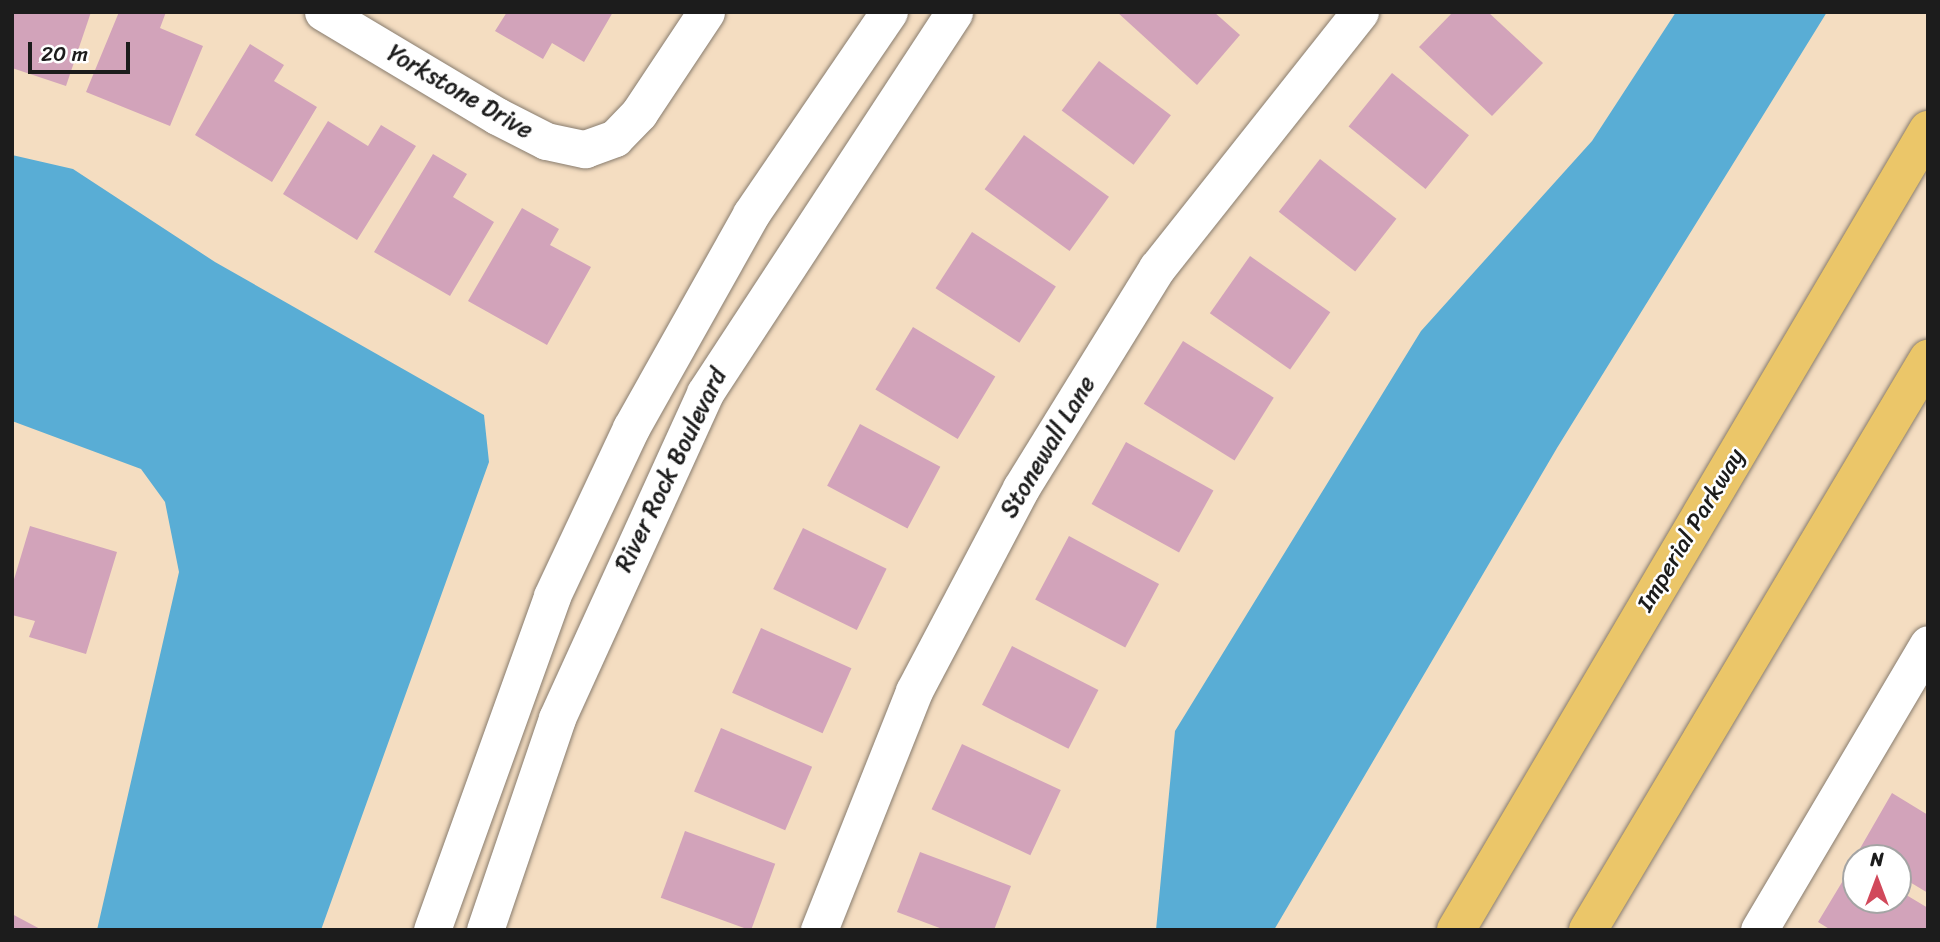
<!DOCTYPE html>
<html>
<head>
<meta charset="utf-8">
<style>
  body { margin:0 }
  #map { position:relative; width:1940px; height:942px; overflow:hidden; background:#f4ddc1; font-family:Sriracha,sans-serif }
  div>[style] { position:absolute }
  .water>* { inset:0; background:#59add5 }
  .building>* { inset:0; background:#d2a3ba; transform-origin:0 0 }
  .roads { filter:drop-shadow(0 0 2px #887c6e) drop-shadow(0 0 2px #887c6e) }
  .minor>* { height:37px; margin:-18.5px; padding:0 18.5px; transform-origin:18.5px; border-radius:18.5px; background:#fff }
  .major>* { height:38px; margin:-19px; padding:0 19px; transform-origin:19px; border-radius:19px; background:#ebc669 }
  span { translate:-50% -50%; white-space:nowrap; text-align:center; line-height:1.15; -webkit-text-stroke:5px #fff; paint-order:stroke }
  .street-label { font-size:24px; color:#1c1c1c }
  .frame { position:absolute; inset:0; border:14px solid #1c1c1c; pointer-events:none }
  .north { position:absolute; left:1842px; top:844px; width:70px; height:70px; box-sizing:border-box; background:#fff; border:2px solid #a4a4a4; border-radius:50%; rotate:0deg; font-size:19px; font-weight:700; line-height:28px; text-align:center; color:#1c1c1c }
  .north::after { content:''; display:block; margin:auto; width:24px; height:32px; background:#d1495b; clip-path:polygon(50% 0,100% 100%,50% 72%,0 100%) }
  .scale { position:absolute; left:28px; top:42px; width:102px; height:32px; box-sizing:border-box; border:4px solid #1c1c1c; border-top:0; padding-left:9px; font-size:21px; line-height:24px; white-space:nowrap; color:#1c1c1c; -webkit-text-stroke:5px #fff; paint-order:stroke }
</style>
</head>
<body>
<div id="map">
  <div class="water">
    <i style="clip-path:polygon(1676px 12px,1827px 12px,1557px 448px,1274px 930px,1156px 930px,1175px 731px,1421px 331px,1592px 141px)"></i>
    <i style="clip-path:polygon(12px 155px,73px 169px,215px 262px,484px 415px,489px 462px,321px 930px,97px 930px,179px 572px,165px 502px,141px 469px,12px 421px)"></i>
  </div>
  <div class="building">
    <i style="clip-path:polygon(12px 12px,91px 12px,66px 86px,12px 68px)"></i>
    <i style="clip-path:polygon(119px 12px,166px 12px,160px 28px,203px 46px,170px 126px,86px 92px)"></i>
    <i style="clip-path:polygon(507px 12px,613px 12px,584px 62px,552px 43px,543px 59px,495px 31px)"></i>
    <i style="clip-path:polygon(1117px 12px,1214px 12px,1240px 35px,1197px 85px)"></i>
    <i style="clip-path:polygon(1453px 12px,1488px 12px,1543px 63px,1492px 116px,1419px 47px)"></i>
    <i style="clip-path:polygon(250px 44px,284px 65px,274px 81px,317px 107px,272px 182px,195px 135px)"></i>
    <i style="left:1099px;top:61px;width:90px;height:62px;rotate:37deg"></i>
    <i style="left:1392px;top:73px;width:99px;height:69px;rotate:39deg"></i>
    <i style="clip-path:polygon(328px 121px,368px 146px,381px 125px,416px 146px,357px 240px,283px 194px)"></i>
    <i style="left:1024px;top:135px;width:105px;height:67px;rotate:36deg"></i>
    <i style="clip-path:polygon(433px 154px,467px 174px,453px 197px,494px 222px,450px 296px,374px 252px)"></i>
    <i style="left:1320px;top:159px;width:97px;height:67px;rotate:38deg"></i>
    <i style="clip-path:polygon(522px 208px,559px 229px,550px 245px,591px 267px,547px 345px,468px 301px)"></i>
    <i style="left:972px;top:232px;width:100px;height:67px;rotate:33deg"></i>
    <i style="left:1250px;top:256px;width:98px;height:70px;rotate:35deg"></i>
    <i style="left:913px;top:327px;width:96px;height:73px;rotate:31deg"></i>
    <i style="left:1183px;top:341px;width:107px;height:74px;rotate:32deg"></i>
    <i style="left:860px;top:424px;width:91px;height:70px;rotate:28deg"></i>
    <i style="left:1126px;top:442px;width:100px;height:71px;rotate:29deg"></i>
    <i style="clip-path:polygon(30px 526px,117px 552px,86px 654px,29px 637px,35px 621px,12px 615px,12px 586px)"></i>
    <i style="left:803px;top:528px;width:93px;height:68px;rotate:26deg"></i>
    <i style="left:1069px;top:536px;width:102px;height:72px;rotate:28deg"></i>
    <i style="left:761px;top:628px;width:99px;height:71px;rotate:24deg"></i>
    <i style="left:1012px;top:646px;width:97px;height:66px;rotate:27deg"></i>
    <i style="left:721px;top:728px;width:99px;height:69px;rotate:23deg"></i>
    <i style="left:962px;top:744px;width:109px;height:72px;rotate:25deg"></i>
    <i style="clip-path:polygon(1892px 793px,1928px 815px,1928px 893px,1898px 875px,1898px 858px,1858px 852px)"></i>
    <i style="left:685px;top:831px;width:96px;height:71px;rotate:20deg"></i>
    <i style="clip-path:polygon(920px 852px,1011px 886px,994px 930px,945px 930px,897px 912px)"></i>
    <i style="clip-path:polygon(1853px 864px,1856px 900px,1898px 900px,1898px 890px,1928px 908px,1928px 930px,1831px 930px,1818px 922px)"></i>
    <i style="clip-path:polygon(12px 914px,42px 930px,12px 930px)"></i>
  </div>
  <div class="roads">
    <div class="minor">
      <i style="left:323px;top:12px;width:203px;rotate:30.9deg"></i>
      <i style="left:497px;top:116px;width:55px;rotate:27deg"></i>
      <i style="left:546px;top:141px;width:40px;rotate:12deg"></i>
      <i style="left:585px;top:149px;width:32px;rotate:-20deg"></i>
      <i style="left:615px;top:138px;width:35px;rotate:-46deg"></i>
      <i style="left:639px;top:113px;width:121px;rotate:-56.4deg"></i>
      <i style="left:432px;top:930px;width:355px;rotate:-70.2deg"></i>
      <i style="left:552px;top:596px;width:186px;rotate:-64.8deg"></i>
      <i style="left:631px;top:428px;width:245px;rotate:-60.7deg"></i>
      <i style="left:751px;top:214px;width:245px;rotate:-55.7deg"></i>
      <i style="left:485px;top:930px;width:224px;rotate:-71.2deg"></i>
      <i style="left:557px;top:718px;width:357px;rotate:-65.5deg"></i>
      <i style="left:705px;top:393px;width:455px;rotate:-56.8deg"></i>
      <i style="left:819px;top:930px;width:257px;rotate:-68.3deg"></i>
      <i style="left:914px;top:691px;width:229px;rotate:-62.2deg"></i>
      <i style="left:1021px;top:488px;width:259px;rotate:-58.3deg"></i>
      <i style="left:1157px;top:268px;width:327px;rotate:-51.6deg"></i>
      <i style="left:1759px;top:930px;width:332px;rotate:-59.4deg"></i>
    </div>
    <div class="major">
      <i style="left:1456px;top:930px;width:929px;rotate:-59.46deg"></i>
      <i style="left:1588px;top:930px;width:665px;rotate:-59.23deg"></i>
    </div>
  </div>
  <div class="street-label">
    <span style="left:460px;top:92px;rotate:30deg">Yorkstone Drive</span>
    <span style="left:1048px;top:447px;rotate:-59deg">Stonewall Lane</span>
    <span style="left:671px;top:470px;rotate:-64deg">River Rock Boulevard</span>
    <span style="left:1691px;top:530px;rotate:-59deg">Imperial Parkway</span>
  </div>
  <div class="frame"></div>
  <div class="north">N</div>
  <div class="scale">20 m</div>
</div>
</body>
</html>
